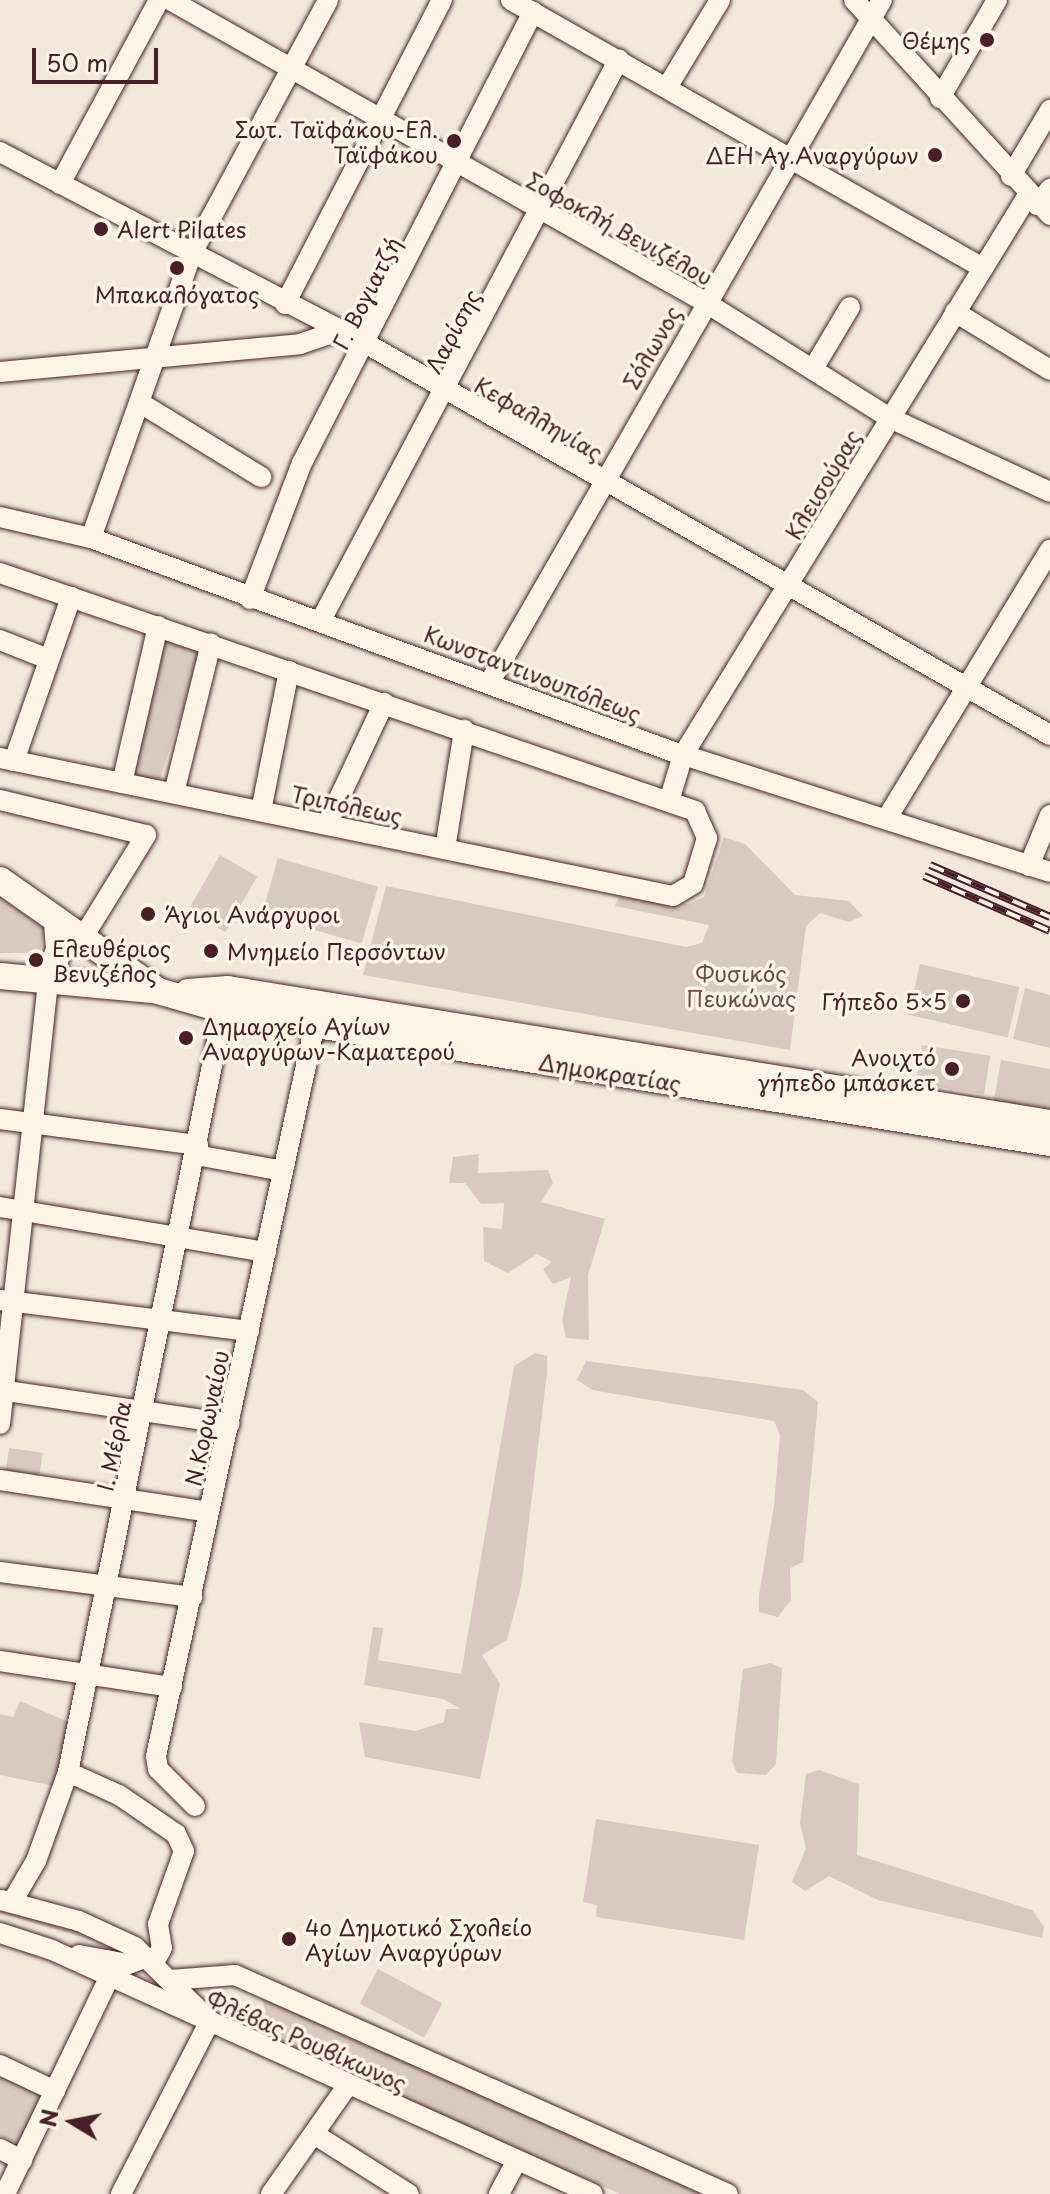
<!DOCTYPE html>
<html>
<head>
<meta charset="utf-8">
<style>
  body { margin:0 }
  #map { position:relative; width:1050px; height:2194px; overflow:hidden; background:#f1e8da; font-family:"Playpen Sans",sans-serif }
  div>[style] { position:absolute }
  .green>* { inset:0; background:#d8cac0; transform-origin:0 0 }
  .roads { filter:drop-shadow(0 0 2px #4a1f2b) drop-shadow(0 0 2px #4a1f2b) }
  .minor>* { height:20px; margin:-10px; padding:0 10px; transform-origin:10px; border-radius:10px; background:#fcf5e5 }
  .major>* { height:26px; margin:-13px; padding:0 13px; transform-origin:13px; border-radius:13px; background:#fcf5e5 }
  .rail>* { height:8px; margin-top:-4px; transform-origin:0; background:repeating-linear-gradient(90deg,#fcf5e5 0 15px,#4a1f2b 0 30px); box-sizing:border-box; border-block:2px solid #4a1f2b }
  .dots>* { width:22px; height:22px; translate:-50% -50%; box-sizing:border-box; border:4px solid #fcf5e5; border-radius:50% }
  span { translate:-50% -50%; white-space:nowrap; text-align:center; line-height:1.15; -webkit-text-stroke:7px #fcf5e5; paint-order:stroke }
  .poi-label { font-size:22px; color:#4a1f2b }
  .right { translate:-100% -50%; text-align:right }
  .left { translate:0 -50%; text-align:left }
  .street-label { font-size:22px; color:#4a1f2b }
  .park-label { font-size:22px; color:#6e4a50 }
  .north { position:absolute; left:32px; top:2082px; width:80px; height:80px; -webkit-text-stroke:6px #fcf5e5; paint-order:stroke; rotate:280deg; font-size:22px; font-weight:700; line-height:32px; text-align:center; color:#4a1f2b }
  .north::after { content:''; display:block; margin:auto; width:28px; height:36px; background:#4a1f2b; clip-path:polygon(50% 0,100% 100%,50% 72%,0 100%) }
  .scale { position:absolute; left:32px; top:48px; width:126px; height:36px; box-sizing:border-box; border:4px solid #4a1f2b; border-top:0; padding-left:10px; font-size:24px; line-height:28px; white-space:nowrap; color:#4a1f2b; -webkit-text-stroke:6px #fcf5e5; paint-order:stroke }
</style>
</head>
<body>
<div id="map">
  <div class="green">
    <i style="left:161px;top:637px;width:43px;height:139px;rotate:18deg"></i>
    <i style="clip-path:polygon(724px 837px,745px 844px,795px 895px,849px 901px,863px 916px,849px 922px,820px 913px,806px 926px,790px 1050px,363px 975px,386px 886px,686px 947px,702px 943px,709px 925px,615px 906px,619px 897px,688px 904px,704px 897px)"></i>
    <i style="left:220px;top:855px;width:43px;height:64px;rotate:30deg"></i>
    <i style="left:278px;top:858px;width:104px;height:59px;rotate:16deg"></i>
    <i style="clip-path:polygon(0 897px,44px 928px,40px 953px,0 953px)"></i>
    <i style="left:920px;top:964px;width:102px;height:52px;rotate:13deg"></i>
    <i style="clip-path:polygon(1025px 988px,1050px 995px,1050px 1048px,1013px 1039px)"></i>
    <i style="left:922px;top:1045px;width:69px;height:39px;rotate:9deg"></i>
    <i style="clip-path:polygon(1001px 1060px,1050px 1069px,1050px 1111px,994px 1100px)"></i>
    <i style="clip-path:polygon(479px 1154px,478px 1173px,548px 1170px,553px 1183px,541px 1202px,605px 1219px,588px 1275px,589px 1340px,566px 1338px,562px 1320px,571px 1277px,553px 1284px,543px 1269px,552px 1262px,537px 1254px,508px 1273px,484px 1261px,483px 1227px,502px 1229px,504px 1203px,481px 1204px,465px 1183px,449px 1183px,453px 1157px)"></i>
    <i style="clip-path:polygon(535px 1353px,547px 1356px,547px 1373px,521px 1587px,507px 1640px,482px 1655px,500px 1684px,480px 1779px,365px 1757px,359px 1722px,415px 1731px,444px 1722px,446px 1709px,461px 1709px,443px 1699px,364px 1685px,373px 1627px,383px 1628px,378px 1660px,461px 1674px,514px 1366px)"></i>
    <i style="clip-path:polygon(586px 1361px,803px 1390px,818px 1402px,803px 1562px,790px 1568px,791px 1600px,778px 1617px,759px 1612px,759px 1595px,774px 1505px,780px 1435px,774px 1421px,592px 1390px,577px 1380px)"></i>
    <i style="left:9px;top:1448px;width:34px;height:23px;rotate:8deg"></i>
    <i style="clip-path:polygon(771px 1663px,782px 1668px,776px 1764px,766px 1775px,737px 1773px,732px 1761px,743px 1669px)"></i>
    <i style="clip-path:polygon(20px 1701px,71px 1723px,54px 1786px,0 1775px,0 1714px,13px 1717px)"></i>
    <i style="clip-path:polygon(819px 1770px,859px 1784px,857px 1855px,1032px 1910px,1044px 1927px,1042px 1938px,878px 1900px,829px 1876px,805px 1891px,792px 1882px,806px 1848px,800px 1823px,806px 1774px)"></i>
    <i style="clip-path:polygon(596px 1819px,759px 1845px,744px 1940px,596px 1917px,597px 1905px,583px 1902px)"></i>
    <i style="clip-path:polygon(0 1907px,96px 1931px,113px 1946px,0 1913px)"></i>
    <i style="left:378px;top:1969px;width:73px;height:39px;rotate:28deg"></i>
    <i style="clip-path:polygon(259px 1988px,708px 2194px,620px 2194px,242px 2027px,266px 2012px)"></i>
    <i style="clip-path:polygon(0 2074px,43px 2095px,19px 2145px,0 2136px)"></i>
  </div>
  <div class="roads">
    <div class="minor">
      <i style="left:170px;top:0;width:614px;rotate:29.44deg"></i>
      <i style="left:705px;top:302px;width:218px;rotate:32.1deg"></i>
      <i style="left:890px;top:418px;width:176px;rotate:24.8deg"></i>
      <i style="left:511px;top:0;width:543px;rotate:29.59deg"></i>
      <i style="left:854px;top:0;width:291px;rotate:47.6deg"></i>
      <i style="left:669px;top:84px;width:98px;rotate:-58.7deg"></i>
      <i style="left:940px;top:98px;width:113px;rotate:-59.8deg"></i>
      <i style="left:0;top:152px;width:414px;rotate:27.6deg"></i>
      <i style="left:367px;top:344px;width:787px;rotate:29.79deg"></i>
      <i style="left:1011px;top:176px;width:77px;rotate:-59.4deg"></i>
      <i style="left:60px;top:184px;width:209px;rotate:-61.7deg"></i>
      <i style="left:1037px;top:205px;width:21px;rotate:-51deg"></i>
      <i style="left:285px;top:304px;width:342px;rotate:-62.7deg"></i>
      <i style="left:955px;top:312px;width:111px;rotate:31.4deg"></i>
      <i style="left:813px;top:369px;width:72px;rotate:-59.2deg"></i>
      <i style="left:0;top:372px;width:301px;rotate:-5.3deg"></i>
      <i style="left:300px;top:344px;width:37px;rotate:-19deg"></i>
      <i style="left:142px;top:404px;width:140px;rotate:31.5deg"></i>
      <i style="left:0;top:517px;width:93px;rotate:13deg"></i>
      <i style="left:91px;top:538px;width:618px;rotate:20.17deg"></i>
      <i style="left:671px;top:751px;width:398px;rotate:17.7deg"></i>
      <i style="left:91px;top:538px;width:302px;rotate:-70.5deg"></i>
      <i style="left:192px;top:253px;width:287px;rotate:-61.7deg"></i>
      <i style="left:0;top:573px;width:735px;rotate:18.9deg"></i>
      <i style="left:695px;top:811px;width:30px;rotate:66deg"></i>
      <i style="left:707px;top:838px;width:48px;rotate:106.9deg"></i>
      <i style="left:693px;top:884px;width:23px;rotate:149deg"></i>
      <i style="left:673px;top:896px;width:687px;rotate:-168.41deg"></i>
      <i style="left:250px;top:599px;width:146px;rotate:-69.1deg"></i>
      <i style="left:302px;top:463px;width:507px;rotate:-62.88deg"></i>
      <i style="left:320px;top:622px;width:637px;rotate:-62.03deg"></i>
      <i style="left:0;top:640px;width:52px;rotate:21.6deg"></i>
      <i style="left:491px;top:680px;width:784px;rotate:-60.1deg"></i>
      <i style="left:14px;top:761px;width:174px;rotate:-70.8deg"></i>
      <i style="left:122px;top:783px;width:161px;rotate:-77.1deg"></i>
      <i style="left:174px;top:793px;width:154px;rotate:-76.1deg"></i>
      <i style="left:0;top:800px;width:150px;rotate:13.5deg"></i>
      <i style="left:146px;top:835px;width:122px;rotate:121.6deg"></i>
      <i style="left:669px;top:801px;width:48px;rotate:-73.1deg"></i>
      <i style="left:683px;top:755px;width:656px;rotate:-58.35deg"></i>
      <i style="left:261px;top:811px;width:143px;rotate:-78.7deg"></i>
      <i style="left:887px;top:818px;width:314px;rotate:-58.7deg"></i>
      <i style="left:327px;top:824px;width:134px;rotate:-64.8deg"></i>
      <i style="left:445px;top:849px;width:121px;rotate:-80.9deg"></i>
      <i style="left:1029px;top:866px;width:55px;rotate:-67.6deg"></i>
      <i style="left:0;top:1119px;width:200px;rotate:7.5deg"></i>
      <i style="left:196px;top:1155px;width:88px;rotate:10.4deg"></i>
      <i style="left:0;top:1207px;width:270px;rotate:9.6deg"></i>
      <i style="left:0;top:1300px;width:251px;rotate:7.1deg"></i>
      <i style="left:0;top:1390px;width:232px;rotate:8.4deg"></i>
      <i style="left:0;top:1424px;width:447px;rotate:-83.8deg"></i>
      <i style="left:0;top:1480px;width:211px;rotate:8.7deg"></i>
      <i style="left:0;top:1572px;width:194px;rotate:7.4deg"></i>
      <i style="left:0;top:1661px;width:174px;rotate:8.6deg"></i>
      <i style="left:68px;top:1772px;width:56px;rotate:24.3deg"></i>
      <i style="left:119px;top:1795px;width:69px;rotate:34.4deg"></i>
      <i style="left:176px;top:1834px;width:19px;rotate:65deg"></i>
      <i style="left:184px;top:1851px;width:77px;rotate:109.6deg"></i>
      <i style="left:158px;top:1924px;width:24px;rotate:81deg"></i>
      <i style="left:162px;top:1948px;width:18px;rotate:119deg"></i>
      <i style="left:195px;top:1806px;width:52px;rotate:-135deg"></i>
      <i style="left:158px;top:1769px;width:13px;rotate:-99deg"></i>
      <i style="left:156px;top:1756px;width:749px;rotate:-77.74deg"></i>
      <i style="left:1px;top:1900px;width:81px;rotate:15.1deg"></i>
      <i style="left:79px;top:1921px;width:62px;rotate:24.9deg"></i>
      <i style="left:135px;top:1947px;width:101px;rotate:44.6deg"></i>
      <i style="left:12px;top:1902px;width:48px;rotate:-59.7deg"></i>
      <i style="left:36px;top:1861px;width:95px;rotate:-70.2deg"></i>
      <i style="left:68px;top:1772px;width:791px;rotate:-78.48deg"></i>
      <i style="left:0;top:1933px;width:55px;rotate:18.1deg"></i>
      <i style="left:52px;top:1950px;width:593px;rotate:24.28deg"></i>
      <i style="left:79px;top:1955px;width:50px;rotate:10.4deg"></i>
      <i style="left:128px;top:1964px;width:20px;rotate:-20deg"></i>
      <i style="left:170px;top:1980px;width:65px;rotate:-4.4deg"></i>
      <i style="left:235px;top:1975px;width:539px;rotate:23.95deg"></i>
      <i style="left:0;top:2065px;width:61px;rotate:25.3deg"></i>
      <i style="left:314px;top:2134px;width:112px;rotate:32.3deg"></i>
      <i style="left:0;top:2149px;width:25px;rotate:27deg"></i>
      <i style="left:5px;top:2194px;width:240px;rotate:-64.3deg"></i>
      <i style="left:121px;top:2194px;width:195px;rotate:-62.8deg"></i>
      <i style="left:271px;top:2194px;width:133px;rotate:-54.8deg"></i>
      <i style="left:499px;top:2194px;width:38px;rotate:-62deg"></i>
    </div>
    <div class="major">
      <i style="left:0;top:880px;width:193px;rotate:35.1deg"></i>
      <i style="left:158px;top:991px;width:69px;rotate:16.1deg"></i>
      <i style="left:224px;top:1010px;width:837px;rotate:9.15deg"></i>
      <i style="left:0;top:976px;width:153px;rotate:5.3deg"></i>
      <i style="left:48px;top:980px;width:32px;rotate:-70deg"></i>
      <i style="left:59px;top:950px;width:28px;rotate:-94deg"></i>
      <i style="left:188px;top:992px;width:40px;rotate:-4.3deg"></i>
      <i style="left:228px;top:989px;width:833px;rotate:9.26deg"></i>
    </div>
  </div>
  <div class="rail">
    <i style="left:930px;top:865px;width:131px;rotate:23.4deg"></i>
    <i style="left:924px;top:876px;width:137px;rotate:23.6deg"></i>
  </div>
  <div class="dots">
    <i style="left:987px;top:40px;background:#4a1f2b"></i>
    <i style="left:454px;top:141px;background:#4a1f2b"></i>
    <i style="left:935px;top:155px;background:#4a1f2b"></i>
    <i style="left:101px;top:229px;background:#4a1f2b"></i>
    <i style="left:177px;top:268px;background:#4a1f2b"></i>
    <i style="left:148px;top:914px;background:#4a1f2b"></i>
    <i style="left:211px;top:951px;background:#4a1f2b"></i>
    <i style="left:36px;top:960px;background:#4a1f2b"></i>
    <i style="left:963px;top:1001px;background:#4a1f2b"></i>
    <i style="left:186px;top:1038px;background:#4a1f2b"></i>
    <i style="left:952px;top:1069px;background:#4a1f2b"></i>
    <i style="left:289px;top:1939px;background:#4a1f2b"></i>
  </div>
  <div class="poi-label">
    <span class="right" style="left:971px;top:40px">Θέμης</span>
    <span class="right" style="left:438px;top:141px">Σωτ. Ταϊφάκου-Ελ.<br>Ταϊφάκου</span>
    <span class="right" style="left:919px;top:155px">ΔΕΗ Αγ.Αναργύρων</span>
    <span class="left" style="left:117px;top:229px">Alert Pilates</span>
    <span style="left:177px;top:294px">Μπακαλόγατος</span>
    <span class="left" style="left:164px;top:914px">Άγιοι Ανάργυροι</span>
    <span class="left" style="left:52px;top:960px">Ελευθέριος<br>Βενιζέλος</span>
    <span class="left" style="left:227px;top:951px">Μνημείο Περσόντων</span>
    <span class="right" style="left:947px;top:1001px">Γήπεδο 5×5</span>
    <span class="left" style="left:202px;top:1038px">Δημαρχείο Αγίων<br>Αναργύρων-Καματερού</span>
    <span class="right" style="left:936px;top:1069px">Ανοιχτό<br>γήπεδο μπάσκετ</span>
    <span class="left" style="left:305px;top:1939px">4ο Δημοτικό Σχολείο<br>Αγίων Αναργύρων</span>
  </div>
  <div class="street-label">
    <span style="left:620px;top:228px;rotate:29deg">Σοφοκλή Βενιζέλου</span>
    <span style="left:366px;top:293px;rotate:-63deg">Γ. Βογιατζή</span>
    <span style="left:452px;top:331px;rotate:-62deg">Λαρίσης</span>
    <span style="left:651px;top:347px;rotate:-60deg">Σόλωνος</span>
    <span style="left:539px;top:418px;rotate:30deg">Κεφαλληνίας</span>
    <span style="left:822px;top:484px;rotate:-59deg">Κλεισούρας</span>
    <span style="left:533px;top:673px;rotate:21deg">Κωνσταντινουπόλεως</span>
    <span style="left:347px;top:804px;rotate:12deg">Τριπόλεως</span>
    <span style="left:610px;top:1072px;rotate:9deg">Δημοκρατίας</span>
    <span style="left:206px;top:1418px;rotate:-78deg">Ν.Κορωναίου</span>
    <span style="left:113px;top:1446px;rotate:-78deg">Ι. Μέρλα</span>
    <span style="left:307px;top:2040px;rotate:24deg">Φλέβας Ρουβίκωνος</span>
  </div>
  <div class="park-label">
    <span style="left:741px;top:985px">Φυσικός<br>Πευκώνας</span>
  </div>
  <div class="north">N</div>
  <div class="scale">50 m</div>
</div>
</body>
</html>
